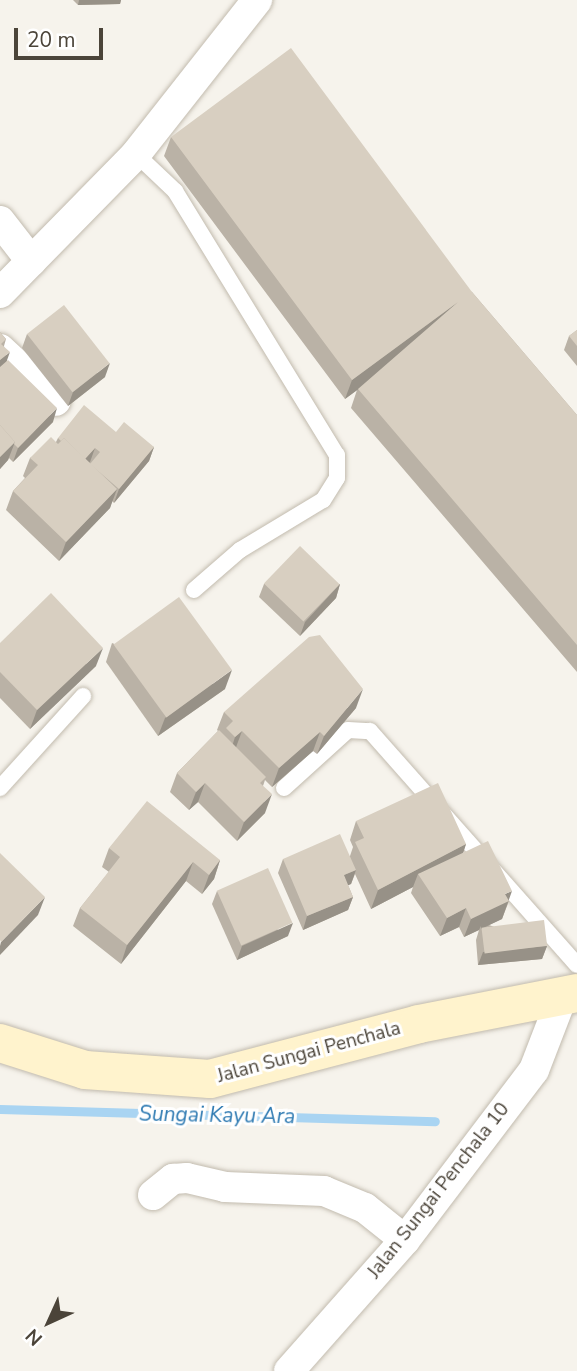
<!DOCTYPE html>
<html>
<head>
<meta charset="utf-8">
<style>
  body { margin:0 }
  #map { position:relative; width:577px; height:1371px; overflow:hidden; background:#f6f3ec; font-family:"Nunito Sans",sans-serif }
  div>[style] { position:absolute }
  .stream>* { height:9px; margin:-4.5px; padding:0 4.5px; transform-origin:4.5px; border-radius:4.5px; background:#a9d4f2 }
  .roads { filter:drop-shadow(0 0 2px #c2bbae) drop-shadow(0 0 2px #c2bbae) }
  .lane>* { height:16px; margin:-8px; padding:0 8px; transform-origin:8px; border-radius:8px; background:#fff }
  .street>* { height:30px; margin:-15px; padding:0 15px; transform-origin:15px; border-radius:15px; background:#fff }
  .secondary>* { height:38px; margin:-19px; padding:0 19px; transform-origin:19px; border-radius:19px; background:#fff3cd }
  .wall>* { inset:0; background:#bab2a6 }
  .shaded-wall>* { inset:0; background:#979187 }
  .building>* { inset:0; background:#d8cfc1; transform-origin:0 0 }
  span { translate:-50% -50%; white-space:nowrap; text-align:center; line-height:1.15; -webkit-text-stroke:6px #fff; paint-order:stroke }
  .street-label { font-size:19px; color:#4b4439 }
  .water-label { font-size:21px; color:#2e7ab2; font-style:italic }
  .north { position:absolute; left:14px; top:1287px; width:70px; height:70px; -webkit-text-stroke:5px #fff; paint-order:stroke; rotate:225deg; font-size:19px; font-weight:700; line-height:28px; text-align:center; color:#4b4439 }
  .north::after { content:''; display:block; margin:auto; width:24px; height:32px; background:#4b4439; clip-path:polygon(50% 0,100% 100%,50% 72%,0 100%) }
  .scale { position:absolute; left:14px; top:28px; width:89px; height:32px; box-sizing:border-box; border:4px solid #4b4439; border-top:0; padding-left:9px; font-size:21px; line-height:24px; white-space:nowrap; color:#4b4439; -webkit-text-stroke:5px #fff; paint-order:stroke }
</style>
</head>
<body>
<div id="map">
  <div class="stream">
    <i style="left:0;top:1109px;width:435px;rotate:1.6deg"></i>
  </div>
  <div class="roads">
    <div class="lane">
      <i style="left:136px;top:154px;width:54px;rotate:43.5deg"></i>
      <i style="left:175px;top:191px;width:310px;rotate:58.5deg"></i>
      <i style="left:337px;top:455px;width:23px;rotate:90deg"></i>
      <i style="left:337px;top:478px;width:26px;rotate:122deg"></i>
      <i style="left:323px;top:500px;width:97px;rotate:148.9deg"></i>
      <i style="left:240px;top:550px;width:61px;rotate:139deg"></i>
      <i style="left:0;top:788px;width:124px;rotate:-47.9deg"></i>
      <i style="left:284px;top:788px;width:86px;rotate:-42.2deg"></i>
      <i style="left:348px;top:730px;width:22px;rotate:3deg"></i>
      <i style="left:370px;top:731px;width:312px;rotate:48.5deg"></i>
    </div>
    <div class="street">
      <i style="left:0;top:221px;width:51px;rotate:52.2deg"></i>
      <i style="left:0;top:293px;width:194px;rotate:-45.6deg"></i>
      <i style="left:136px;top:154px;width:196px;rotate:-51.8deg"></i>
      <i style="left:0;top:349px;width:76px;rotate:42.9deg"></i>
      <i style="left:153px;top:1195px;width:26px;rotate:-39deg"></i>
      <i style="left:173px;top:1179px;width:14px;rotate:-4deg"></i>
      <i style="left:187px;top:1178px;width:39px;rotate:13deg"></i>
      <i style="left:225px;top:1187px;width:99px;rotate:2.3deg"></i>
      <i style="left:324px;top:1191px;width:44px;rotate:22.5deg"></i>
      <i style="left:365px;top:1208px;width:51px;rotate:38.7deg"></i>
      <i style="left:289px;top:1371px;width:175px;rotate:-48.5deg"></i>
      <i style="left:405px;top:1240px;width:213px;rotate:-52.8deg"></i>
      <i style="left:534px;top:1070px;width:80px;rotate:-68.9deg"></i>
    </div>
    <div class="secondary">
      <i style="left:0;top:1043px;width:89px;rotate:17.6deg"></i>
      <i style="left:85px;top:1070px;width:125px;rotate:4.1deg"></i>
      <i style="left:210px;top:1079px;width:216px;rotate:-14.7deg"></i>
      <i style="left:419px;top:1024px;width:161px;rotate:-11.1deg"></i>
    </div>
  </div>
  <div class="wall">
    <i style="clip-path:polygon(73px 0,121px 0,120px 4px,78px 5px)"></i>
    <i style="clip-path:polygon(171px 137px,472px 292px,577px 415px,577px 672px,351px 408px,357px 390px,345px 399px,164px 156px)"></i>
    <i style="clip-path:polygon(577px 330px,577px 366px,564px 350px,569px 336px)"></i>
    <i style="clip-path:polygon(0 332px,6px 339px,4px 346px,7px 361px,53px 422px,13px 462px,9px 458px,8px 460px,0 469px)"></i>
    <i style="clip-path:polygon(27px 334px,105px 377px,68px 406px,22px 348px)"></i>
    <i style="clip-path:polygon(116px 432px,154px 447px,149px 461px,114px 503px,112px 501px,110px 508px,59px 561px,6px 510px,13px 491px,25px 478px,23px 476px,30px 458px,56px 442px,58px 438px)"></i>
    <i style="clip-path:polygon(264px 584px,340px 584px,336px 598px,300px 636px,259px 597px)"></i>
    <i style="clip-path:polygon(0 643px,96px 666px,30px 729px,0 698px)"></i>
    <i style="clip-path:polygon(112px 643px,225px 689px,158px 736px,106px 662px)"></i>
    <i style="clip-path:polygon(356px 708px,317px 754px,313px 751px,272px 787px,265px 780px,263px 786px,265px 813px,237px 841px,198px 802px,189px 810px,170px 792px,177px 773px,218px 731px,217px 730px,224px 712px)"></i>
    <i style="clip-path:polygon(356px 821px,466px 844px,463px 853px,509px 901px,502px 919px,489px 925px,547px 946px,542px 959px,478px 965px,476px 940px,479px 930px,464px 937px,459px 927px,440px 936px,411px 893px,413px 887px,371px 909px,355px 874px,351px 884px,348px 885px,353px 897px,348px 910px,303px 930px,278px 873px,283px 859px,350px 856px,353px 847px,350px 840px)"></i>
    <i style="clip-path:polygon(109px 848px,220px 860px,214px 879px,202px 894px,186px 881px,121px 964px,73px 926px,80px 908px,109px 872px,102px 867px)"></i>
    <i style="clip-path:polygon(217px 891px,288px 936px,237px 960px,212px 904px)"></i>
  </div>
  <div class="shaded-wall">
    <i style="clip-path:polygon(79px 0,121px 0,120px 4px,78px 5px)"></i>
    <i style="clip-path:polygon(458px 302px,451px 321px,345px 399px,352px 380px)"></i>
    <i style="clip-path:polygon(10px 352px,3px 371px,0 373px,0 360px)"></i>
    <i style="clip-path:polygon(110px 363px,105px 377px,68px 406px,73px 392px)"></i>
    <i style="clip-path:polygon(57px 408px,53px 422px,13px 462px,18px 448px)"></i>
    <i style="clip-path:polygon(15px 442px,8px 460px,0 469px,0 457px)"></i>
    <i style="clip-path:polygon(154px 447px,149px 461px,114px 503px,119px 489px)"></i>
    <i style="clip-path:polygon(95px 448px,90px 462px,79px 474px,84px 460px)"></i>
    <i style="clip-path:polygon(117px 489px,110px 508px,59px 561px,66px 542px)"></i>
    <i style="clip-path:polygon(340px 584px,336px 598px,300px 636px,305px 622px)"></i>
    <i style="clip-path:polygon(103px 648px,96px 666px,30px 729px,37px 710px)"></i>
    <i style="clip-path:polygon(232px 670px,225px 689px,158px 736px,165px 718px)"></i>
    <i style="clip-path:polygon(363px 689px,356px 708px,317px 754px,324px 736px)"></i>
    <i style="clip-path:polygon(242px 731px,235px 750px,229px 756px,235px 737px)"></i>
    <i style="clip-path:polygon(320px 732px,313px 751px,272px 787px,279px 768px)"></i>
    <i style="clip-path:polygon(205px 783px,198px 802px,189px 810px,196px 792px)"></i>
    <i style="clip-path:polygon(272px 794px,265px 813px,237px 841px,244px 822px)"></i>
    <i style="clip-path:polygon(466px 844px,460px 862px,418px 874px,413px 887px,371px 909px,378px 890px)"></i>
    <i style="clip-path:polygon(220px 860px,214px 879px,202px 894px,209px 875px)"></i>
    <i style="clip-path:polygon(193px 862px,186px 881px,121px 964px,127px 945px)"></i>
    <i style="clip-path:polygon(356px 870px,351px 884px,339px 889px,344px 875px)"></i>
    <i style="clip-path:polygon(512px 891px,502px 919px,481px 929px,481px 926px,479px 930px,464px 937px,471px 919px,505px 894px)"></i>
    <i style="clip-path:polygon(45px 897px,38px 915px,0 955px,0 946px,1px 942px)"></i>
    <i style="clip-path:polygon(353px 897px,348px 910px,303px 930px,307px 916px)"></i>
    <i style="clip-path:polygon(466px 908px,459px 927px,440px 936px,447px 918px)"></i>
    <i style="clip-path:polygon(293px 923px,288px 936px,237px 960px,242px 946px)"></i>
    <i style="clip-path:polygon(547px 946px,542px 959px,478px 965px,483px 952px)"></i>
  </div>
  <div class="building">
    <i style="clip-path:polygon(291px 48px,472px 292px,577px 415px,577px 645px,358px 389px,458px 302px,352px 380px,171px 137px)"></i>
    <i style="left:64px;top:305px;width:74px;height:47px;rotate:52deg"></i>
    <i style="clip-path:polygon(577px 330px,577px 346px,569px 336px)"></i>
    <i style="clip-path:polygon(0 332px,6px 339px,1px 344px,10px 352px,0 360px)"></i>
    <i style="clip-path:polygon(8px 360px,57px 408px,18px 448px,14px 444px,15px 442px,0 425px,0 367px)"></i>
    <i style="clip-path:polygon(84px 405px,116px 432px,124px 422px,154px 447px,119px 489px,90px 464px,100px 452px,95px 448px,85px 459px,64px 438px,61px 441px,58px 438px)"></i>
    <i style="clip-path:polygon(0 425px,15px 442px,0 457px)"></i>
    <i style="clip-path:polygon(51px 437px,58px 444px,64px 438px,117px 489px,66px 542px,13px 491px,38px 465px,30px 458px)"></i>
    <i style="left:300px;top:546px;width:55px;height:52px;rotate:44deg"></i>
    <i style="clip-path:polygon(51px 593px,103px 648px,37px 710px,0 672px,0 643px)"></i>
    <i style="left:179px;top:597px;width:90px;height:81px;rotate:54deg"></i>
    <i style="clip-path:polygon(320px 635px,363px 689px,324px 736px,320px 732px,279px 768px,242px 731px,235px 737px,226px 728px,233px 721px,224px 712px,309px 637px)"></i>
    <i style="clip-path:polygon(219px 730px,266px 777px,260px 783px,272px 794px,244px 822px,205px 783px,196px 792px,177px 773px)"></i>
    <i style="clip-path:polygon(438px 783px,466px 844px,378px 890px,355px 842px,364px 838px,356px 821px)"></i>
    <i style="clip-path:polygon(147px 801px,220px 860px,209px 875px,193px 862px,127px 945px,80px 908px,120px 857px,109px 848px)"></i>
    <i style="clip-path:polygon(340px 834px,356px 870px,344px 875px,353px 897px,307px 916px,283px 859px)"></i>
    <i style="clip-path:polygon(488px 841px,512px 891px,505px 894px,509px 901px,471px 919px,466px 908px,447px 918px,418px 874px)"></i>
    <i style="clip-path:polygon(0 853px,45px 897px,1px 942px,0 940px)"></i>
    <i style="left:268px;top:868px;width:60px;height:56px;rotate:66deg"></i>
    <i style="left:544px;top:920px;width:26px;height:63px;rotate:83deg"></i>
  </div>
  <div class="street-label">
    <span style="left:309px;top:1053px;rotate:-15deg">Jalan Sungai Penchala</span>
    <span style="left:439px;top:1191px;rotate:-52deg">Jalan Sungai Penchala 10</span>
  </div>
  <div class="water-label">
    <span style="left:217px;top:1115px;rotate:1deg">Sungai Kayu Ara</span>
  </div>
  <div class="north">N</div>
  <div class="scale">20 m</div>
</div>
</body>
</html>
